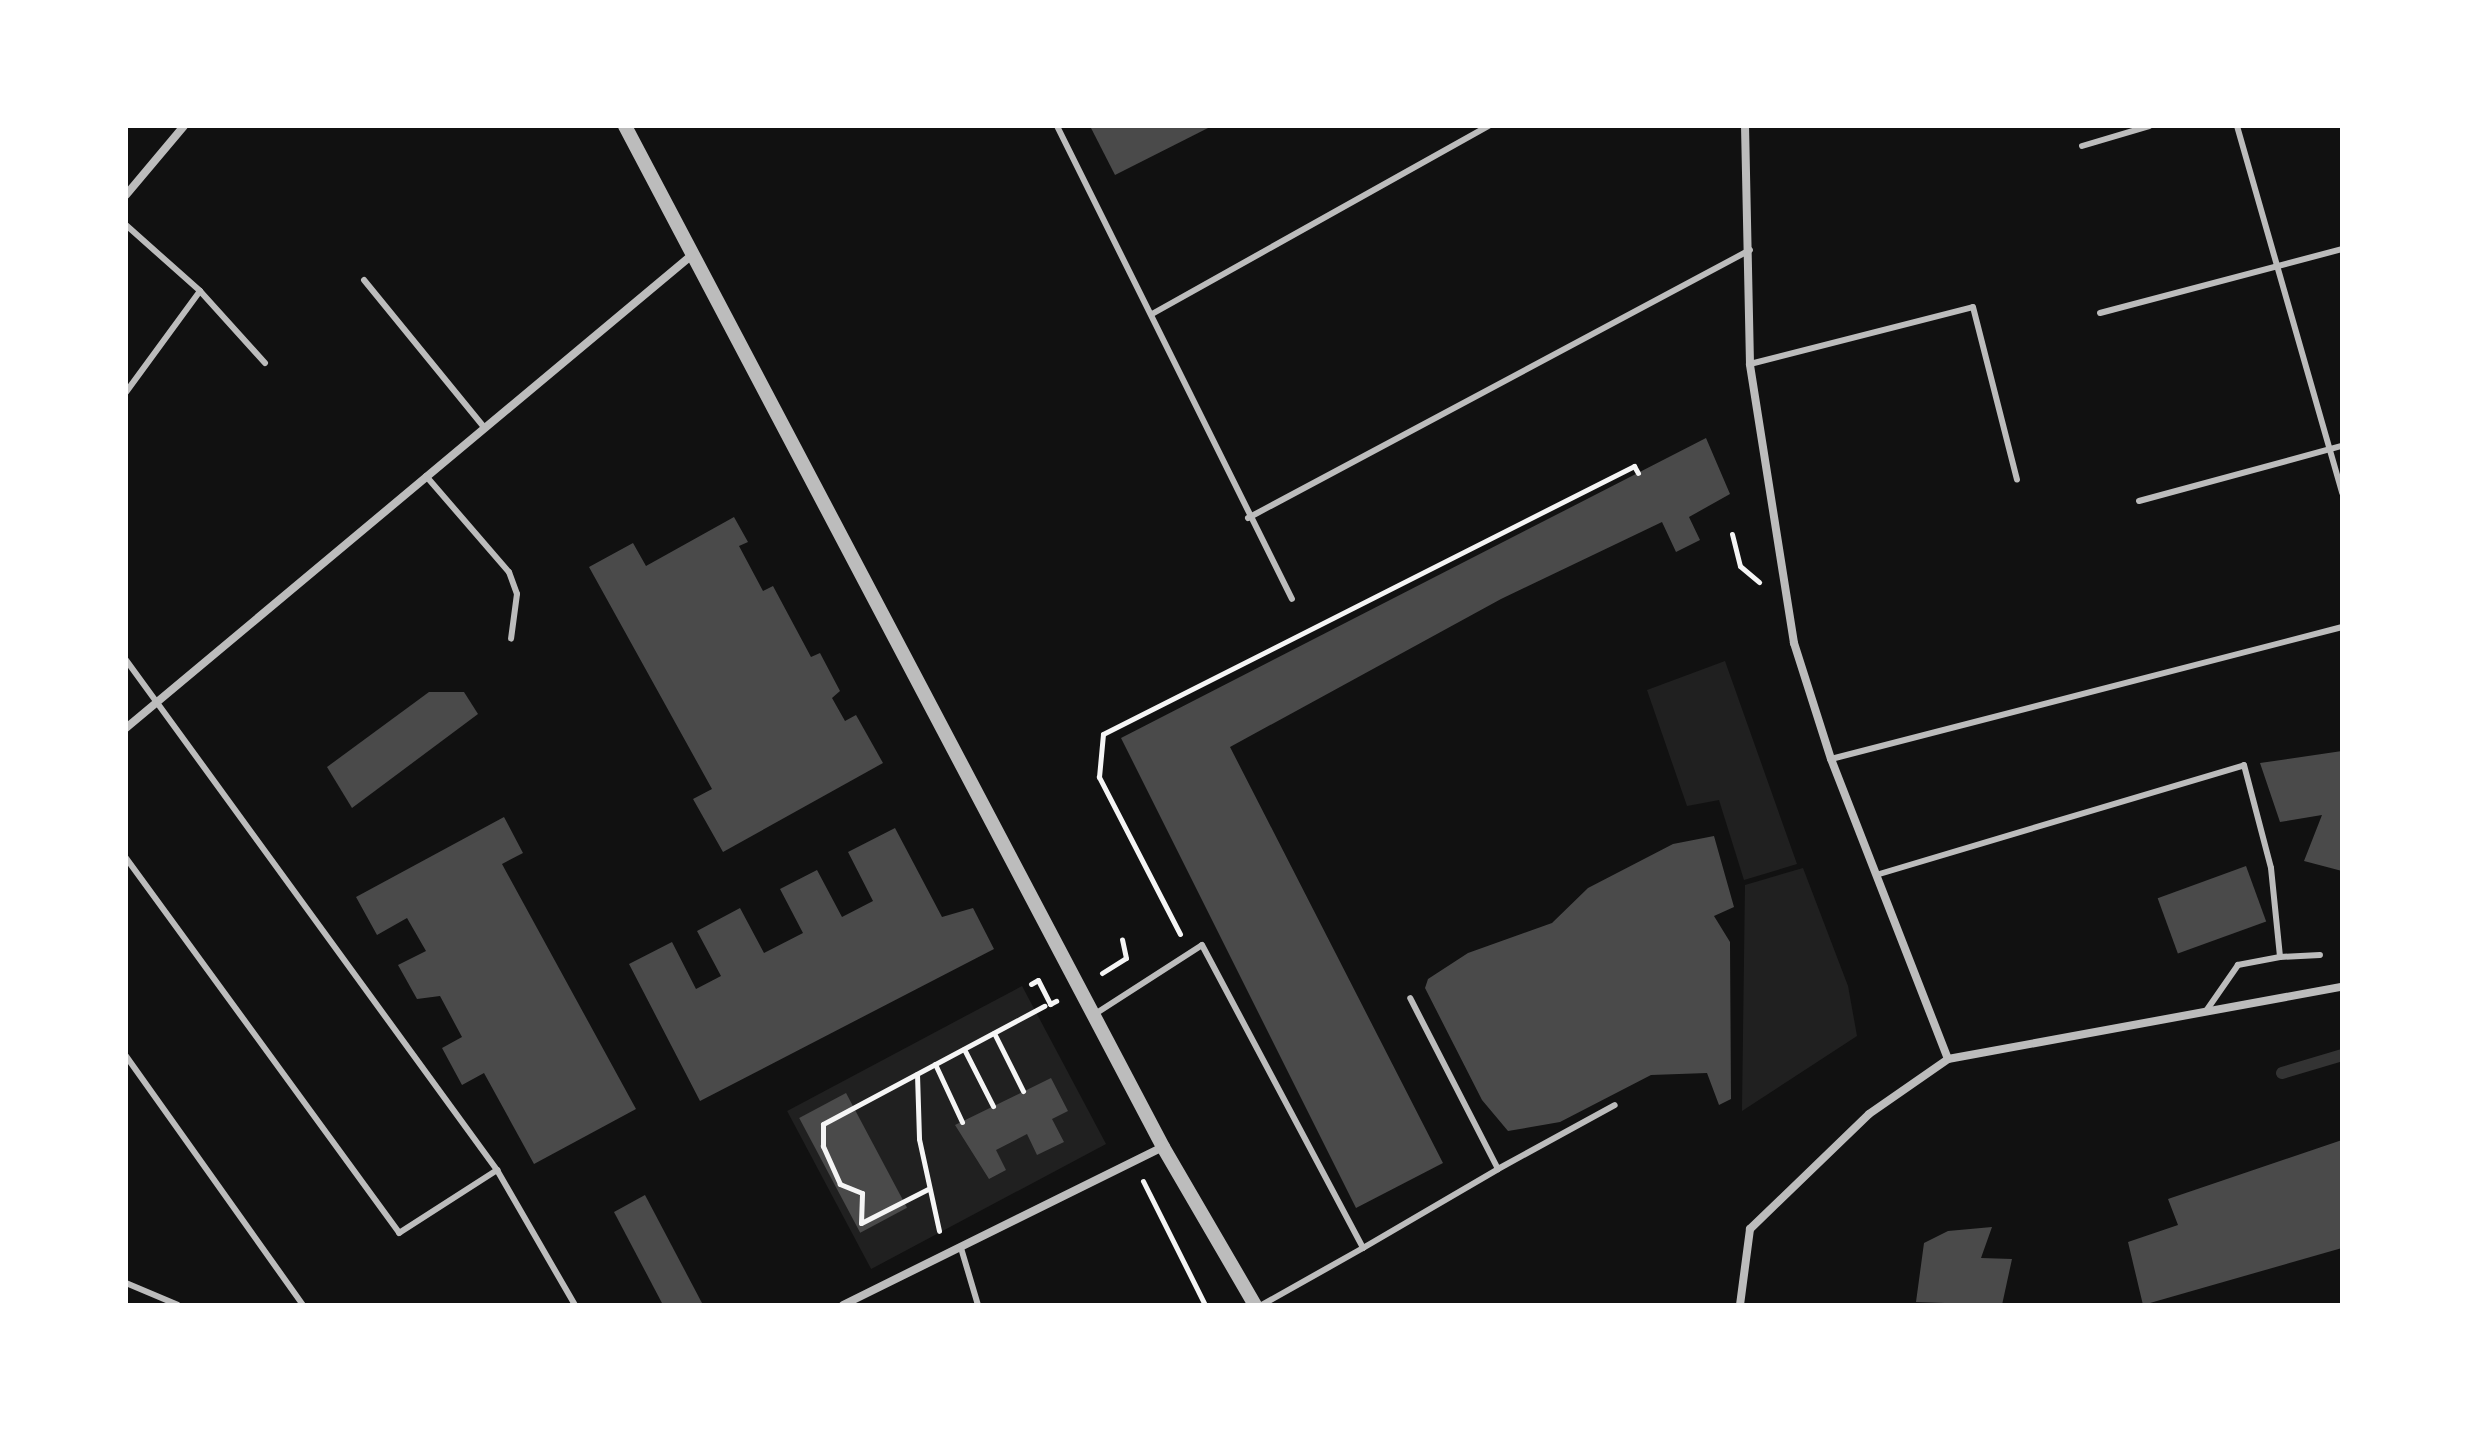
<!DOCTYPE html>
<html>
<head>
<meta charset="utf-8">
<style>
  body { margin:0 }
  #map { position:relative; width:2468px; height:1431px; overflow:hidden; background:#111; font-family:"DM Sans",sans-serif }
  div>[style] { position:absolute }
  .green>* { inset:0; background:#202020; transform-origin:0 0 }
  .stream>* { height:12px; margin:-6px; padding:0 6px; transform-origin:6px; border-radius:6px; background:#333 }
  .building>* { inset:0; background:#4a4a4a; transform-origin:0 0 }
  .path>* { height:5px; margin:-2.5px; padding:0 2.5px; transform-origin:2.5px; border-radius:2.5px; background:#f5f5f5 }
  .service>* { height:6px; margin:-3px; padding:0 3px; transform-origin:3px; border-radius:3px; background:#bcbcbc }
  .minor>* { height:8px; margin:-4px; padding:0 4px; transform-origin:4px; border-radius:4px; background:#bcbcbc }
  .tertiary>* { height:14px; margin:-7px; padding:0 7px; transform-origin:7px; border-radius:7px; background:#bcbcbc }
  span { translate:-50% -50%; white-space:nowrap; text-align:center; line-height:1.15; -webkit-text-stroke:6px #fff; paint-order:stroke }
  .frame { position:absolute; inset:0; border:128px solid #fff; pointer-events:none }
</style>
</head>
<body>
<div id="map">
  <div class="green">
    <i style="clip-path:polygon(1725px 661px,1797px 864px,1744px 880px,1719px 800px,1687px 806px,1647px 690px)"></i>
    <i style="clip-path:polygon(1803px 868px,1848px 986px,1857px 1036px,1742px 1111px,1745px 885px)"></i>
    <i style="left:1022px;top:986px;width:179px;height:266px;rotate:62deg"></i>
  </div>
  <div class="stream">
    <i style="left:2282px;top:1073px;width:63px;rotate:-16.7deg"></i>
  </div>
  <div class="building">
    <i style="clip-path:polygon(1090px 126px,1212px 126px,1115px 175px)"></i>
    <i style="clip-path:polygon(1706px 438px,1730px 494px,1689px 517px,1700px 540px,1676px 552px,1662px 522px,1501px 599px,1230px 747px,1443px 1163px,1356px 1208px,1121px 738px)"></i>
    <i style="clip-path:polygon(734px 517px,748px 542px,739px 546px,763px 591px,773px 586px,811px 657px,820px 653px,840px 691px,832px 698px,845px 721px,856px 715px,883px 763px,723px 852px,693px 799px,712px 789px,589px 567px,633px 543px,646px 566px)"></i>
    <i style="clip-path:polygon(429px 692px,464px 692px,478px 714px,352px 808px,327px 767px)"></i>
    <i style="clip-path:polygon(2342px 751px,2342px 871px,2304px 861px,2322px 815px,2280px 822px,2260px 763px)"></i>
    <i style="clip-path:polygon(504px 817px,523px 853px,502px 864px,636px 1109px,534px 1164px,484px 1073px,462px 1085px,442px 1048px,462px 1037px,440px 996px,417px 999px,398px 965px,426px 951px,407px 918px,377px 935px,356px 897px)"></i>
    <i style="clip-path:polygon(895px 828px,942px 917px,973px 908px,994px 949px,700px 1101px,629px 964px,672px 942px,696px 989px,721px 976px,697px 931px,740px 908px,764px 953px,803px 933px,780px 889px,817px 870px,842px 917px,873px 901px,848px 852px)"></i>
    <i style="clip-path:polygon(1714px 836px,1734px 907px,1714px 916px,1730px 942px,1731px 1099px,1719px 1105px,1707px 1073px,1651px 1075px,1560px 1122px,1508px 1131px,1482px 1100px,1425px 988px,1428px 979px,1468px 953px,1552px 923px,1588px 888px,1673px 844px)"></i>
    <i style="left:2246px;top:866px;width:59px;height:94px;rotate:70deg"></i>
    <i style="clip-path:polygon(1051px 1078px,1068px 1111px,1052px 1119px,1064px 1142px,1037px 1155px,1027px 1134px,996px 1150px,1006px 1170px,989px 1179px,955px 1125px)"></i>
    <i style="left:846px;top:1093px;width:130px;height:53px;rotate:62deg"></i>
    <i style="clip-path:polygon(2342px 1140px,2342px 1248px,2143px 1305px,2128px 1242px,2178px 1225px,2168px 1199px)"></i>
    <i style="clip-path:polygon(645px 1195px,703px 1305px,663px 1305px,614px 1212px)"></i>
    <i style="clip-path:polygon(1992px 1227px,1981px 1258px,2012px 1259px,2002px 1305px,1916px 1302px,1924px 1243px,1948px 1231px)"></i>
  </div>
  <div class="path">
    <i style="left:1732px;top:534px;width:33px;rotate:76deg"></i>
    <i style="left:1740px;top:566px;width:25px;rotate:40deg"></i>
    <i style="left:1180px;top:934px;width:177px;rotate:-117.3deg"></i>
    <i style="left:1099px;top:777px;width:43px;rotate:-84.7deg"></i>
    <i style="left:1103px;top:734px;width:595px;rotate:-26.78deg"></i>
    <i style="left:1634px;top:466px;width:8px;rotate:60deg"></i>
    <i style="left:1102px;top:973px;width:28px;rotate:-32deg"></i>
    <i style="left:1126px;top:958px;width:19px;rotate:-102deg"></i>
    <i style="left:1031px;top:984px;width:8px;rotate:-30deg"></i>
    <i style="left:1038px;top:980px;width:27px;rotate:63deg"></i>
    <i style="left:1050px;top:1004px;width:7px;rotate:-27deg"></i>
    <i style="left:994px;top:1033px;width:65px;rotate:63.4deg"></i>
    <i style="left:964px;top:1049px;width:64px;rotate:63deg"></i>
    <i style="left:935px;top:1064px;width:64px;rotate:65deg"></i>
    <i style="left:917px;top:1074px;width:65px;rotate:88.2deg"></i>
    <i style="left:919px;top:1139px;width:94px;rotate:77.7deg"></i>
    <i style="left:1143px;top:1181px;width:139px;rotate:63.4deg"></i>
    <i style="left:928px;top:1189px;width:75px;rotate:153.1deg"></i>
    <i style="left:861px;top:1223px;width:30px;rotate:-88deg"></i>
    <i style="left:862px;top:1193px;width:24px;rotate:-158deg"></i>
    <i style="left:840px;top:1184px;width:42px;rotate:-114.1deg"></i>
    <i style="left:823px;top:1146px;width:22px;rotate:-90deg"></i>
    <i style="left:823px;top:1124px;width:251px;rotate:-28.1deg"></i>
  </div>
  <div class="service">
    <i style="left:1057px;top:126px;width:528px;rotate:63.58deg"></i>
    <i style="left:2237px;top:126px;width:382px;rotate:74deg"></i>
    <i style="left:2082px;top:146px;width:70px;rotate:-16.6deg"></i>
    <i style="left:126px;top:225px;width:99px;rotate:41.7deg"></i>
    <i style="left:200px;top:291px;width:125px;rotate:126.2deg"></i>
    <i style="left:364px;top:280px;width:190px;rotate:50.8deg"></i>
    <i style="left:200px;top:291px;width:97px;rotate:47.9deg"></i>
    <i style="left:2100px;top:313px;width:250px;rotate:-14.8deg"></i>
    <i style="left:1152px;top:314px;width:386px;rotate:-29.2deg"></i>
    <i style="left:1750px;top:364px;width:230px;rotate:-14.3deg"></i>
    <i style="left:1973px;top:307px;width:178px;rotate:75.7deg"></i>
    <i style="left:426px;top:476px;width:127px;rotate:49.2deg"></i>
    <i style="left:509px;top:572px;width:23px;rotate:70deg"></i>
    <i style="left:517px;top:594px;width:45px;rotate:97.6deg"></i>
    <i style="left:2139px;top:501px;width:210px;rotate:-15.2deg"></i>
    <i style="left:1248px;top:518px;width:569px;rotate:-28.1deg"></i>
    <i style="left:126px;top:660px;width:631px;rotate:53.97deg"></i>
    <i style="left:497px;top:1170px;width:156px;rotate:60deg"></i>
    <i style="left:1831px;top:759px;width:528px;rotate:-14.48deg"></i>
    <i style="left:126px;top:858px;width:464px;rotate:53.9deg"></i>
    <i style="left:399px;top:1233px;width:117px;rotate:-32.7deg"></i>
    <i style="left:1876px;top:875px;width:384px;rotate:-16.6deg"></i>
    <i style="left:2244px;top:765px;width:106px;rotate:75.3deg"></i>
    <i style="left:2271px;top:868px;width:89px;rotate:84.2deg"></i>
    <i style="left:2280px;top:957px;width:43px;rotate:169.2deg"></i>
    <i style="left:2238px;top:965px;width:56px;rotate:124.8deg"></i>
    <i style="left:2280px;top:957px;width:40px;rotate:-2.9deg"></i>
    <i style="left:1095px;top:1014px;width:127px;rotate:-32.8deg"></i>
    <i style="left:1202px;top:945px;width:343px;rotate:62deg"></i>
    <i style="left:1363px;top:1248px;width:116px;rotate:150.6deg"></i>
    <i style="left:126px;top:1056px;width:305px;rotate:54.6deg"></i>
    <i style="left:1498px;top:1169px;width:133px;rotate:-28.7deg"></i>
    <i style="left:961px;top:1248px;width:59px;rotate:73.4deg"></i>
    <i style="left:1363px;top:1248px;width:156px;rotate:-30.3deg"></i>
    <i style="left:1498px;top:1169px;width:192px;rotate:-117.2deg"></i>
    <i style="left:126px;top:1283px;width:56px;rotate:22.9deg"></i>
  </div>
  <div class="minor">
    <i style="left:126px;top:195px;width:90px;rotate:-50deg"></i>
    <i style="left:126px;top:728px;width:739px;rotate:-39.89deg"></i>
    <i style="left:1948px;top:1059px;width:401px;rotate:-10.4deg"></i>
    <i style="left:843px;top:1305px;width:357px;rotate:-26.3deg"></i>
    <i style="left:1740px;top:1305px;width:77px;rotate:-82.5deg"></i>
    <i style="left:1750px;top:1229px;width:165px;rotate:-44deg"></i>
    <i style="left:1869px;top:1114px;width:96px;rotate:-34.8deg"></i>
    <i style="left:1948px;top:1059px;width:322px;rotate:-111.3deg"></i>
    <i style="left:1831px;top:759px;width:122px;rotate:-107.7deg"></i>
    <i style="left:1794px;top:643px;width:282px;rotate:-99deg"></i>
    <i style="left:1750px;top:364px;width:238px;rotate:-91.2deg"></i>
  </div>
  <div class="tertiary">
    <i style="left:625px;top:126px;width:1154px;rotate:62.21deg"></i>
    <i style="left:1163px;top:1147px;width:183px;rotate:59.8deg"></i>
  </div>
  <div class="frame"></div>
</div>
</body>
</html>
